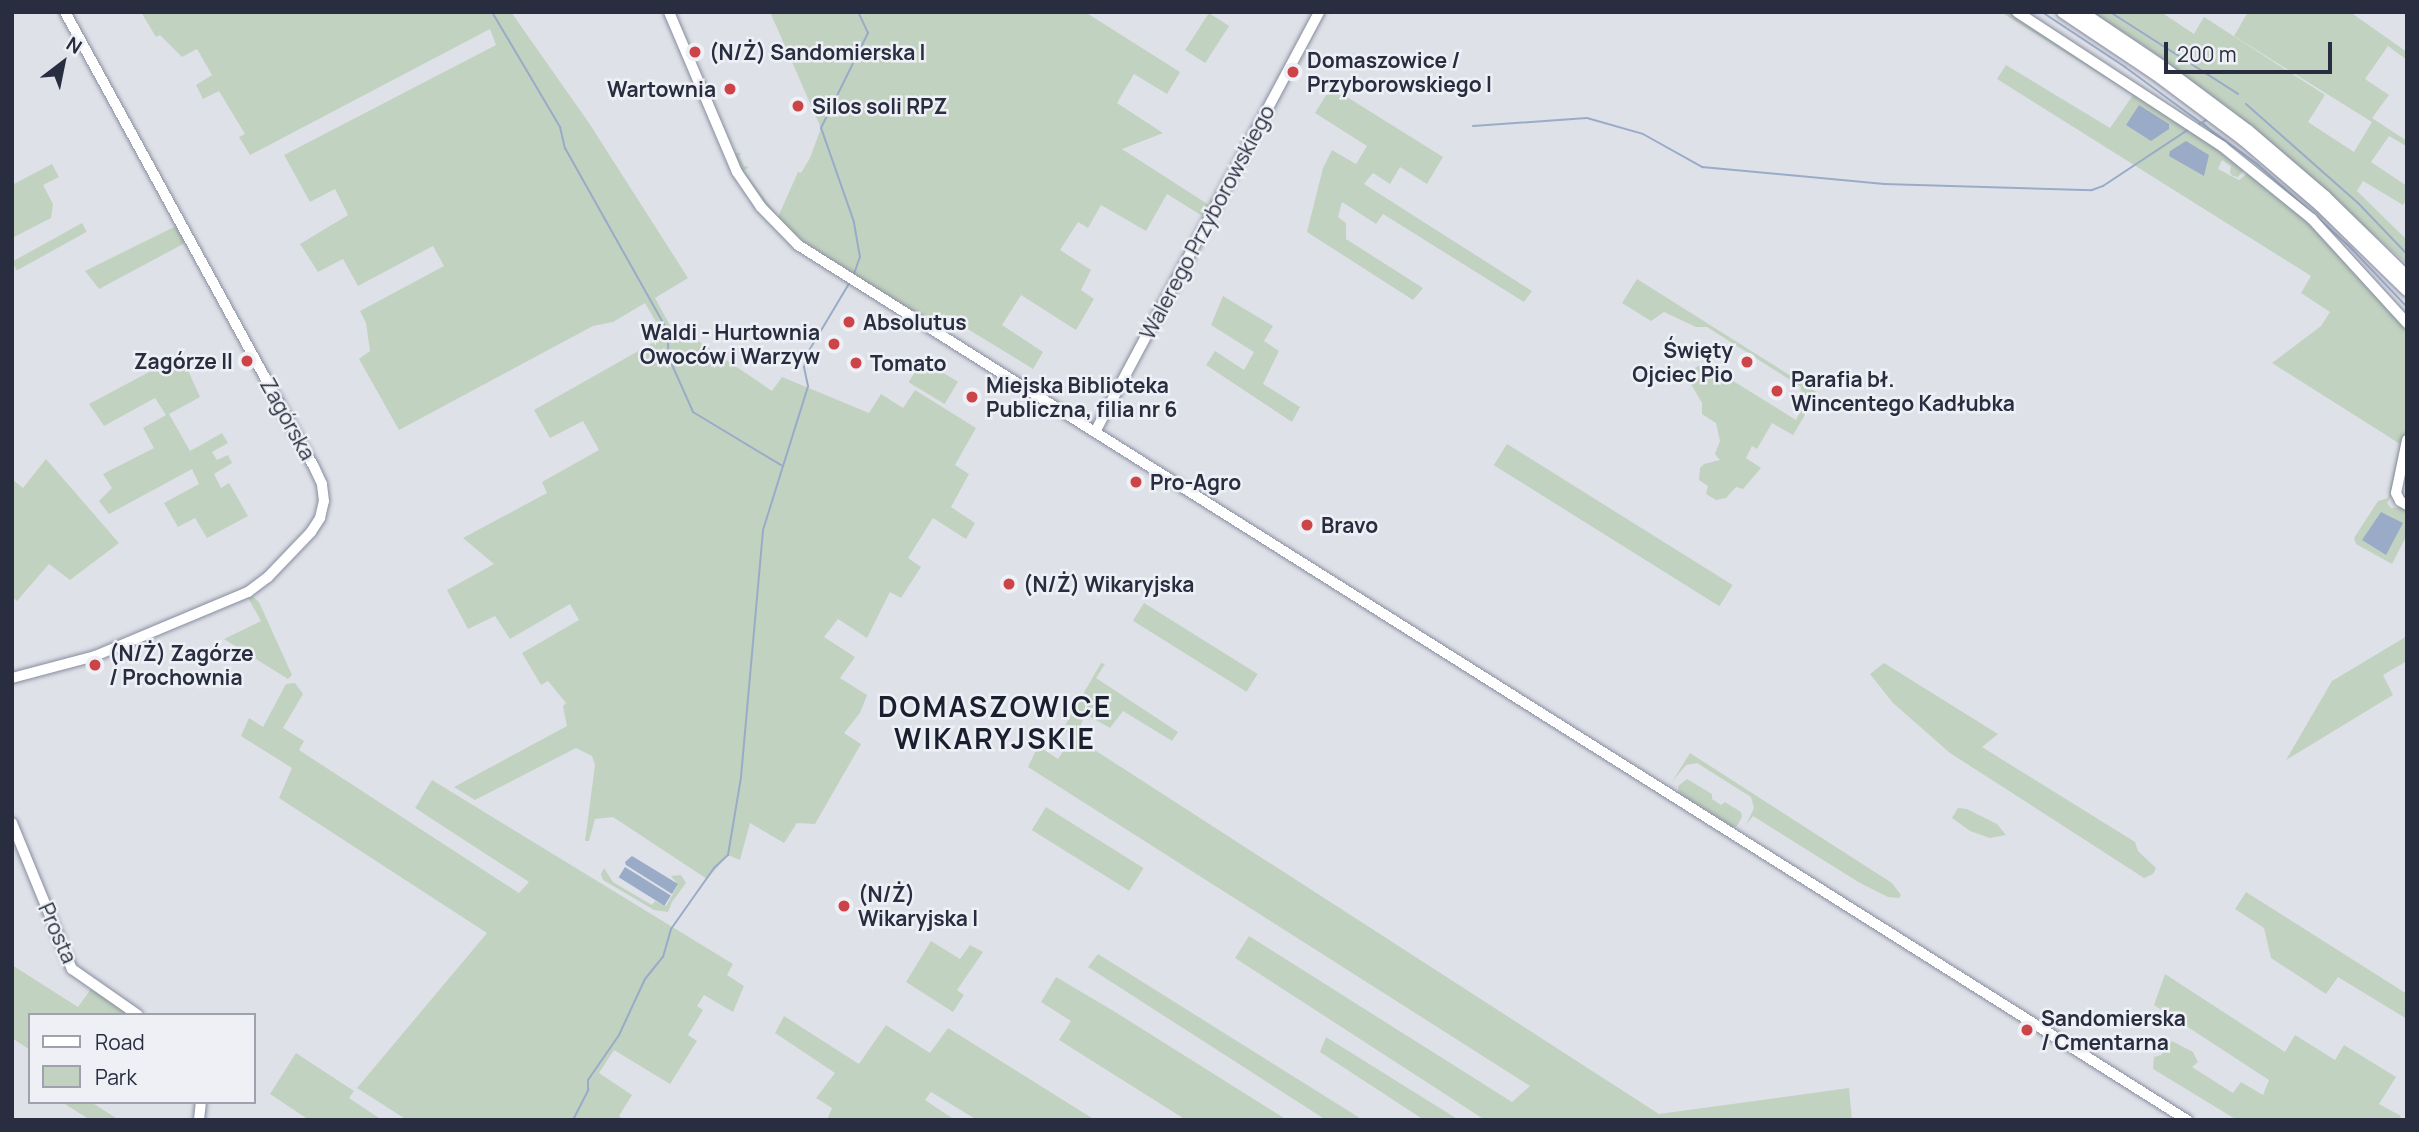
<!DOCTYPE html>
<html>
<head>
<meta charset="utf-8">
<style>
  body { margin:0 }
  #map { position:relative; width:2419px; height:1132px; overflow:hidden; background:#dfe1e8; font-family:Manrope,sans-serif }
  div>[style] { position:absolute }
  .green>* { inset:0; background:#c2d2c0; transform-origin:0 0 }
  .water>* { inset:0; background:#9aabc8; transform-origin:0 0 }
  .stream>* { height:2px; margin:-1px; padding:0 1px; transform-origin:1px; border-radius:1px; background:#9aabc8 }
  .roads { filter:drop-shadow(0 0 2px #868d9e) drop-shadow(0 0 2px #868d9e) }
  .secondary>* { height:10px; margin:-5px; padding:0 5px; transform-origin:5px; border-radius:5px; background:#fff }
  .highway>* { height:12px; margin:-6px; padding:0 6px; transform-origin:6px; border-radius:6px; background:#fff }
  .dots>* { width:19px; height:19px; translate:-50% -50%; box-sizing:border-box; border:4px solid #eef0f6; border-radius:50% }
  span { translate:-50% -50%; white-space:nowrap; text-align:center; line-height:1.15; -webkit-text-stroke:5px #eef0f6; paint-order:stroke }
  .poi-label { font-size:21px; color:#282d3f; font-weight:700 }
  .left { translate:0 -50%; text-align:left }
  .right { translate:-100% -50%; text-align:right }
  .street-label { font-size:21px; color:#282d3f }
  .district-label { font-size:28px; color:#1a1f30; font-weight:700; letter-spacing:2px }
  .frame { position:absolute; inset:0; border:14px solid #282d3f; pointer-events:none }
  .legend { position:absolute; left:28px; top:1013px; width:228px; height:91px; box-sizing:border-box; background:#eef0f6; border:2px solid #9fa2ad; margin:0; padding:9px 12px; list-style:none; font-size:21px; color:#282d3f }
  .legend li { display:flex; align-items:center; gap:14px; height:35px }
  .legend b { width:35px; border:2px solid #9fa2ad }
  .north { position:absolute; left:28px; top:28px; width:70px; height:70px; -webkit-text-stroke:5px #eef0f6; paint-order:stroke; rotate:32deg; font-size:19px; font-weight:700; line-height:28px; text-align:center; color:#282d3f }
  .north::after { content:''; display:block; margin:auto; width:24px; height:32px; background:#282d3f; clip-path:polygon(50% 0,100% 100%,50% 72%,0 100%) }
  .scale { position:absolute; left:2164px; top:42px; width:168px; height:32px; box-sizing:border-box; border:4px solid #282d3f; border-top:0; padding-left:9px; font-size:21px; line-height:24px; white-space:nowrap; color:#282d3f; -webkit-text-stroke:5px #eef0f6; paint-order:stroke }
</style>
</head>
<body>
<div id="map">
  <div class="green">
    <i style="clip-path:polygon(141px 12px,511px 12px,589px 123px,688px 278px,655px 298px,672px 329px,663px 334px,645px 303px,613px 322px,593px 326px,399px 430px,359px 359px,370px 351px,366px 323px,360px 311px,444px 266px,433px 246px,358px 286px,343px 259px,318px 272px,300px 244px,348px 215px,335px 189px,310px 202px,284px 155px,496px 45px,490px 29px,250px 155px,239px 137px,245px 134px,219px 91px,203px 99px,196px 85px,212px 75px,197px 49px,182px 57px,160px 35px,156px 37px)"></i>
    <i style="clip-path:polygon(770px 12px,1085px 12px,1180px 72px,1167px 94px,1134px 74px,1117px 103px,1163px 133px,1122px 149px,1209px 205px,1204px 217px,1167px 194px,1146px 231px,1101px 205px,1088px 228px,1078px 222px,1060px 250px,1091px 270px,1081px 290px,1094px 299px,1076px 330px,1021px 295px,1002px 325px,1043px 352px,1033px 369px,943px 314px,934px 325px,804px 242px,769px 210px,742px 172px,735px 153px,741px 153px,739px 156px,744px 166px,749px 167px,744px 171px,778px 217px,798px 172px,801px 173px,810px 158px,821px 128px)"></i>
    <i style="clip-path:polygon(2001px 12px,2012px 12px,2199px 133px,2244px 170px,2238px 177px,2233px 176px,2230px 173px,2231px 166px,2222px 160px,2218px 169px,2239px 180px,2248px 173px,2308px 219px,2407px 327px,2407px 425px,2391px 496px,2387px 503px,2391px 508px,2407px 507px,2407px 535px,2392px 564px,2356px 544px,2354px 538px,2378px 501px,2388px 498px,2400px 444px,2272px 363px,2321px 326px,2330px 312px,2301px 293px,2311px 276px,1997px 79px,2006px 65px,2110px 128px,2133px 95px)"></i>
    <i style="clip-path:polygon(2092px 12px,2161px 12px,2194px 34px,2204px 17px,2325px 95px,2308px 122px,2354px 152px,2372px 122px,2234px 36px,2248px 12px,2350px 12px,2407px 52px,2407px 60px,2388px 46px,2365px 79px,2389px 95px,2372px 118px,2407px 141px,2406px 146px,2389px 136px,2371px 162px,2407px 186px,2407px 198px,2403px 205px,2363px 181px,2357px 191px,2407px 240px,2407px 264px,2239px 116px,2147px 48px)"></i>
    <i style="left:1209px;top:13px;width:24px;height:44px;rotate:33deg"></i>
    <i style="clip-path:polygon(1331px 87px,1443px 157px,1427px 184px,1400px 167px,1390px 184px,1373px 173px,1364px 184px,1532px 291px,1524px 302px,1383px 214px,1376px 224px,1342px 202px,1338px 217px,1346px 223px,1346px 239px,1423px 288px,1413px 300px,1307px 232px,1323px 168px,1332px 150px,1356px 164px,1367px 146px,1315px 113px)"></i>
    <i style="clip-path:polygon(52px 164px,59px 177px,43px 185px,53px 204px,51px 218px,12px 238px,12px 185px)"></i>
    <i style="left:82px;top:223px;width:10px;height:80px;rotate:61deg"></i>
    <i style="clip-path:polygon(176px 226px,185px 243px,99px 289px,85px 271px)"></i>
    <i style="clip-path:polygon(1637px 279px,1818px 393px,1793px 435px,1772px 423px,1757px 449px,1752px 446px,1746px 458px,1761px 468px,1743px 489px,1736px 487px,1726px 498px,1716px 500px,1706px 494px,1708px 486px,1699px 480px,1700px 468px,1704px 464px,1720px 460px,1715px 454px,1720px 441px,1716px 423px,1702px 414px,1702px 403px,1688px 379px,1689px 371px,1704px 363px,1796px 420px,1807px 397px,1800px 392px,1801px 387px,1707px 327px,1696px 327px,1664px 312px,1651px 321px,1622px 303px)"></i>
    <i style="clip-path:polygon(1223px 296px,1273px 326px,1264px 341px,1279px 351px,1263px 384px,1300px 407px,1292px 422px,1206px 365px,1215px 351px,1244px 370px,1254px 352px,1211px 325px)"></i>
    <i style="clip-path:polygon(679px 328px,772px 391px,782px 377px,869px 413px,881px 394px,903px 408px,915px 390px,976px 428px,955px 465px,969px 474px,951px 507px,975px 523px,966px 539px,933px 518px,908px 558px,921px 567px,901px 598px,890px 592px,867px 638px,838px 619px,824px 637px,855px 657px,840px 678px,867px 695px,860px 713px,844px 733px,861px 744px,815px 824px,797px 823px,784px 843px,750px 823px,740px 860px,728px 855px,707px 879px,613px 817px,595px 819px,589px 841px,585px 841px,595px 765px,592px 756px,576px 748px,475px 800px,454px 787px,567px 726px,563px 706px,566px 703px,548px 681px,541px 685px,522px 653px,579px 620px,570px 604px,510px 639px,495px 616px,468px 629px,447px 590px,494px 564px,463px 538px,547px 493px,542px 482px,599px 450px,583px 421px,550px 438px,534px 410px)"></i>
    <i style="clip-path:polygon(181px 355px,200px 397px,169px 414px,190px 451px,222px 433px,228px 443px,212px 452px,217px 460px,228px 455px,232px 463px,214px 474px,221px 488px,229px 483px,248px 516px,207px 538px,195px 518px,178px 527px,164px 503px,199px 484px,192px 469px,109px 514px,99px 501px,112px 488px,103px 474px,154px 448px,143px 428px,166px 415px,155px 398px,104px 426px,89px 404px)"></i>
    <i style="left:922px;top:360px;width:42px;height:26px;rotate:31deg"></i>
    <i style="left:1507px;top:444px;width:266px;height:25px;rotate:32deg"></i>
    <i style="clip-path:polygon(46px 459px,119px 543px,70px 580px,49px 564px,17px 601px,12px 597px,12px 479px,23px 488px)"></i>
    <i style="clip-path:polygon(252px 596px,259px 602px,292px 675px,288px 679px,224px 639px,261px 621px,248px 598px)"></i>
    <i style="left:1144px;top:603px;width:134px;height:21px;rotate:32deg"></i>
    <i style="clip-path:polygon(2407px 636px,2407px 661px,2383px 675px,2393px 695px,2286px 760px,2332px 681px)"></i>
    <i style="clip-path:polygon(1101px 663px,1105px 664px,1096px 678px,1178px 732px,1172px 741px,1123px 711px,1110px 728px,1085px 714px,1076px 738px,1659px 1114px,1849px 1088px,1852px 1120px,1485px 1120px,1235px 958px,1249px 936px,1512px 1102px,1530px 1086px,1028px 767px,1038px 746px,1058px 759px,1073px 736px,1063px 729px)"></i>
    <i style="clip-path:polygon(1884px 663px,1998px 734px,1982px 747px,2135px 842px,2138px 851px,2156px 868px,2153px 874px,2144px 878px,1950px 753px,1893px 703px,1870px 674px)"></i>
    <i style="clip-path:polygon(295px 683px,303px 694px,283px 728px,304px 741px,299px 750px,519px 893px,529px 882px,415px 808px,432px 780px,733px 964px,727px 975px,744px 986px,733px 1012px,704px 995px,697px 1006px,703px 1010px,688px 1035px,697px 1041px,670px 1084px,614px 1050px,599px 1073px,632px 1095px,619px 1116px,624px 1120px,407px 1120px,357px 1088px,487px 933px,279px 798px,292px 768px,241px 736px,249px 718px,263px 727px,286px 684px)"></i>
    <i style="clip-path:polygon(1690px 753px,1892px 883px,1901px 895px,1899px 898px,1888px 897px,1860px 883px,1753px 816px,1746px 825px,1754px 808px,1751px 797px,1697px 763px,1686px 765px,1672px 782px)"></i>
    <i style="clip-path:polygon(1687px 779px,1712px 794px,1712px 799px,1721px 805px,1725px 802px,1741px 812px,1742px 817px,1737px 826px,1732px 827px,1679px 793px,1678px 786px)"></i>
    <i style="left:1046px;top:807px;width:115px;height:27px;rotate:32deg"></i>
    <i style="clip-path:polygon(1958px 808px,1967px 809px,1997px 824px,2006px 835px,1990px 838px,1970px 831px,1952px 818px)"></i>
    <i style="clip-path:polygon(604px 868px,613px 882px,652px 905px,655px 901px,666px 906px,678px 885px,671px 876px,681px 875px,686px 883px,672px 902px,668px 912px,654px 910px,603px 880px,601px 874px)"></i>
    <i style="clip-path:polygon(2246px 892px,2407px 994px,2407px 1019px,2338px 977px,2326px 994px,2271px 958px,2264px 928px,2235px 909px)"></i>
    <i style="clip-path:polygon(931px 941px,960px 959px,970px 945px,983px 952px,957px 990px,964px 995px,953px 1012px,906px 982px)"></i>
    <i style="clip-path:polygon(1098px 954px,1363px 1120px,1326px 1120px,1088px 967px)"></i>
    <i style="clip-path:polygon(12px 965px,78px 1007px,91px 989px,131px 1015px,30px 1015px,30px 1050px,12px 1038px)"></i>
    <i style="clip-path:polygon(2165px 974px,2285px 1052px,2295px 1035px,2335px 1060px,2344px 1045px,2396px 1077px,2379px 1104px,2401px 1116px,2398px 1120px,2237px 1120px,2153px 1069px,2154px 1057px,2161px 1055px,2172px 1041px,2193px 1052px,2198px 1062px,2192px 1067px,2233px 1093px,2241px 1082px,2263px 1095px,2269px 1080px,2154px 1005px)"></i>
    <i style="clip-path:polygon(1056px 977px,1112px 1010px,1287px 1120px,1186px 1120px,1059px 1040px,1071px 1021px,1041px 1002px)"></i>
    <i style="clip-path:polygon(784px 1016px,859px 1064px,886px 1025px,930px 1053px,948px 1028px,1095px 1120px,977px 1120px,931px 1092px,925px 1100px,955px 1120px,827px 1120px,832px 1108px,816px 1098px,835px 1073px,775px 1033px)"></i>
    <i style="clip-path:polygon(1326px 1037px,1459px 1120px,1424px 1120px,1320px 1052px)"></i>
    <i style="clip-path:polygon(296px 1053px,354px 1091px,349px 1098px,382px 1120px,309px 1120px,270px 1094px)"></i>
    <i style="clip-path:polygon(62px 1102px,91px 1102px,119px 1120px,90px 1120px)"></i>
  </div>
  <div class="water">
    <i style="clip-path:polygon(2139px 105px,2169px 124px,2169px 129px,2151px 141px,2126px 125px)"></i>
    <i style="clip-path:polygon(2186px 141px,2209px 155px,2204px 176px,2169px 156px,2170px 151px)"></i>
    <i style="clip-path:polygon(2381px 512px,2403px 523px,2386px 555px,2362px 540px)"></i>
    <i style="clip-path:polygon(632px 856px,678px 884px,672px 894px,626px 865px,625px 862px)"></i>
    <i style="left:625px;top:867px;width:54px;height:12px;rotate:32deg"></i>
  </div>
  <div class="stream">
    <i style="left:492px;top:12px;width:134px;rotate:59.4deg"></i>
    <i style="left:560px;top:127px;width:22px;rotate:77deg"></i>
    <i style="left:565px;top:148px;width:209px;rotate:60.7deg"></i>
    <i style="left:667px;top:330px;width:28px;rotate:86deg"></i>
    <i style="left:669px;top:358px;width:59px;rotate:66deg"></i>
    <i style="left:693px;top:412px;width:103px;rotate:31.1deg"></i>
    <i style="left:2042px;top:12px;width:100px;rotate:33.5deg"></i>
    <i style="left:2125px;top:67px;width:164px;rotate:36.3deg"></i>
    <i style="left:2257px;top:164px;width:122px;rotate:41.7deg"></i>
    <i style="left:2348px;top:245px;width:86px;rotate:46.4deg"></i>
    <i style="left:2110px;top:12px;width:152px;rotate:32.6deg"></i>
    <i style="left:2246px;top:104px;width:151px;rotate:41.5deg"></i>
    <i style="left:2359px;top:204px;width:69px;rotate:46.2deg"></i>
    <i style="left:2203px;top:123px;width:23px;rotate:45deg"></i>
    <i style="left:2199px;top:124px;width:10px;rotate:-29deg"></i>
    <i style="left:1473px;top:126px;width:114px;rotate:-4deg"></i>
    <i style="left:1587px;top:118px;width:58px;rotate:15.9deg"></i>
    <i style="left:1643px;top:134px;width:68px;rotate:29.2deg"></i>
    <i style="left:1702px;top:167px;width:183px;rotate:5.3deg"></i>
    <i style="left:1884px;top:184px;width:208px;rotate:1.7deg"></i>
    <i style="left:2092px;top:190px;width:12px;rotate:-20deg"></i>
    <i style="left:2103px;top:186px;width:103px;rotate:-33.5deg"></i>
    <i style="left:854px;top:274px;width:18px;rotate:-71deg"></i>
    <i style="left:860px;top:257px;width:36px;rotate:-100deg"></i>
    <i style="left:854px;top:222px;width:100px;rotate:-109.3deg"></i>
    <i style="left:821px;top:128px;width:106px;rotate:-63.7deg"></i>
    <i style="left:868px;top:33px;width:23px;rotate:-115deg"></i>
    <i style="left:573px;top:1120px;width:34px;rotate:-63deg"></i>
    <i style="left:588px;top:1090px;width:10px;rotate:-90deg"></i>
    <i style="left:588px;top:1080px;width:55px;rotate:-55.4deg"></i>
    <i style="left:619px;top:1035px;width:62px;rotate:-65.1deg"></i>
    <i style="left:645px;top:979px;width:28px;rotate:-51deg"></i>
    <i style="left:663px;top:957px;width:29px;rotate:-74deg"></i>
    <i style="left:671px;top:929px;width:75px;rotate:-54.8deg"></i>
    <i style="left:714px;top:868px;width:19px;rotate:-43deg"></i>
    <i style="left:728px;top:855px;width:79px;rotate:-80.5deg"></i>
    <i style="left:741px;top:777px;width:248px;rotate:-84.9deg"></i>
    <i style="left:763px;top:530px;width:151px;rotate:-72.6deg"></i>
    <i style="left:808px;top:386px;width:19px;rotate:-102deg"></i>
    <i style="left:804px;top:367px;width:19px;rotate:-72deg"></i>
    <i style="left:810px;top:349px;width:78px;rotate:-59.2deg"></i>
  </div>
  <div class="roads">
    <div class="secondary">
      <i style="left:669px;top:12px;width:174px;rotate:67deg"></i>
      <i style="left:737px;top:172px;width:42px;rotate:55.6deg"></i>
      <i style="left:761px;top:207px;width:53px;rotate:45.8deg"></i>
      <i style="left:798px;top:245px;width:1642px;rotate:32.21deg"></i>
      <i style="left:2017px;top:12px;width:246px;rotate:33.2deg"></i>
      <i style="left:2223px;top:147px;width:114px;rotate:39deg"></i>
      <i style="left:2312px;top:219px;width:141px;rotate:47.6deg"></i>
      <i style="left:1095px;top:432px;width:476px;rotate:-61.9deg"></i>
      <i style="left:2407px;top:440px;width:54px;rotate:101.7deg"></i>
      <i style="left:2396px;top:493px;width:9px;rotate:63deg"></i>
      <i style="left:2400px;top:501px;width:8px;rotate:30deg"></i>
      <i style="left:12px;top:678px;width:86px;rotate:-14.8deg"></i>
      <i style="left:95px;top:656px;width:166px;rotate:-22.7deg"></i>
      <i style="left:248px;top:592px;width:25px;rotate:-37deg"></i>
      <i style="left:268px;top:577px;width:62px;rotate:-46.3deg"></i>
      <i style="left:311px;top:532px;width:17px;rotate:-57deg"></i>
      <i style="left:320px;top:518px;width:17px;rotate:-77deg"></i>
      <i style="left:324px;top:501px;width:17px;rotate:-97deg"></i>
      <i style="left:322px;top:484px;width:19px;rotate:-115deg"></i>
      <i style="left:314px;top:467px;width:519px;rotate:-118.69deg"></i>
      <i style="left:12px;top:823px;width:158px;rotate:67.7deg"></i>
      <i style="left:72px;top:969px;width:80px;rotate:34.9deg"></i>
      <i style="left:199px;top:1120px;width:18px;rotate:-84deg"></i>
    </div>
    <div class="highway">
      <i style="left:2063px;top:12px;width:112px;rotate:33.7deg"></i>
      <i style="left:2156px;top:74px;width:109px;rotate:36.8deg"></i>
      <i style="left:2243px;top:139px;width:100px;rotate:40.5deg"></i>
      <i style="left:2319px;top:204px;width:123px;rotate:44.3deg"></i>
      <i style="left:2081px;top:12px;width:97px;rotate:34deg"></i>
      <i style="left:2161px;top:66px;width:109px;rotate:36.8deg"></i>
      <i style="left:2248px;top:131px;width:101px;rotate:40.6deg"></i>
      <i style="left:2325px;top:197px;width:115px;rotate:44.3deg"></i>
    </div>
  </div>
  <div class="dots">
    <i style="left:695px;top:52px;background:#cc4448"></i>
    <i style="left:1293px;top:72px;background:#cc4448"></i>
    <i style="left:730px;top:89px;background:#cc4448"></i>
    <i style="left:798px;top:106px;background:#cc4448"></i>
    <i style="left:849px;top:322px;background:#cc4448"></i>
    <i style="left:834px;top:344px;background:#cc4448"></i>
    <i style="left:247px;top:361px;background:#cc4448"></i>
    <i style="left:1747px;top:362px;background:#cc4448"></i>
    <i style="left:856px;top:363px;background:#cc4448"></i>
    <i style="left:1777px;top:391px;background:#cc4448"></i>
    <i style="left:972px;top:397px;background:#cc4448"></i>
    <i style="left:1136px;top:482px;background:#cc4448"></i>
    <i style="left:1307px;top:525px;background:#cc4448"></i>
    <i style="left:1009px;top:584px;background:#cc4448"></i>
    <i style="left:95px;top:665px;background:#cc4448"></i>
    <i style="left:844px;top:906px;background:#cc4448"></i>
    <i style="left:2027px;top:1030px;background:#cc4448"></i>
  </div>
  <div class="poi-label">
    <span class="left" style="left:709px;top:52px">(N/Ż) Sandomierska I</span>
    <span class="left" style="left:1307px;top:72px">Domaszowice /<br>Przyborowskiego I</span>
    <span class="right" style="left:716px;top:89px">Wartownia</span>
    <span class="left" style="left:812px;top:106px">Silos soli RPZ</span>
    <span class="left" style="left:863px;top:322px">Absolutus</span>
    <span class="right" style="left:820px;top:344px">Waldi - Hurtownia<br>Owoców i Warzyw</span>
    <span class="right" style="left:1733px;top:362px">Święty<br>Ojciec Pio</span>
    <span class="right" style="left:233px;top:361px">Zagórze II</span>
    <span class="left" style="left:870px;top:363px">Tomato</span>
    <span class="left" style="left:1791px;top:391px">Parafia bł.<br>Wincentego Kadłubka</span>
    <span class="left" style="left:986px;top:397px">Miejska Biblioteka<br>Publiczna, filia nr 6</span>
    <span class="left" style="left:1150px;top:482px">Pro-Agro</span>
    <span class="left" style="left:1321px;top:525px">Bravo</span>
    <span class="left" style="left:1023px;top:584px">(N/Ż) Wikaryjska</span>
    <span class="left" style="left:109px;top:665px">(N/Ż) Zagórze<br>/ Prochownia</span>
    <span class="left" style="left:858px;top:906px">(N/Ż)<br>Wikaryjska I</span>
    <span class="left" style="left:2041px;top:1030px">Sandomierska<br>/ Cmentarna</span>
  </div>
  <div class="street-label">
    <span style="left:1207px;top:222px;rotate:-62deg">Walerego Przyborowskiego</span>
    <span style="left:288px;top:419px;rotate:61deg">Zagórska</span>
    <span style="left:58px;top:933px;rotate:66deg">Prosta</span>
  </div>
  <div class="district-label">
    <span style="left:995px;top:722px">DOMASZOWICE<br>WIKARYJSKIE</span>
  </div>
  <div class="frame"></div>
  <ul class="legend">
  <li><b style="height:9px;background:#fff"></b>Road</li>
  <li><b style="height:19px;background:#c2d2c0"></b>Park</li>
  </ul>
  <div class="north">N</div>
  <div class="scale">200 m</div>
</div>
</body>
</html>
